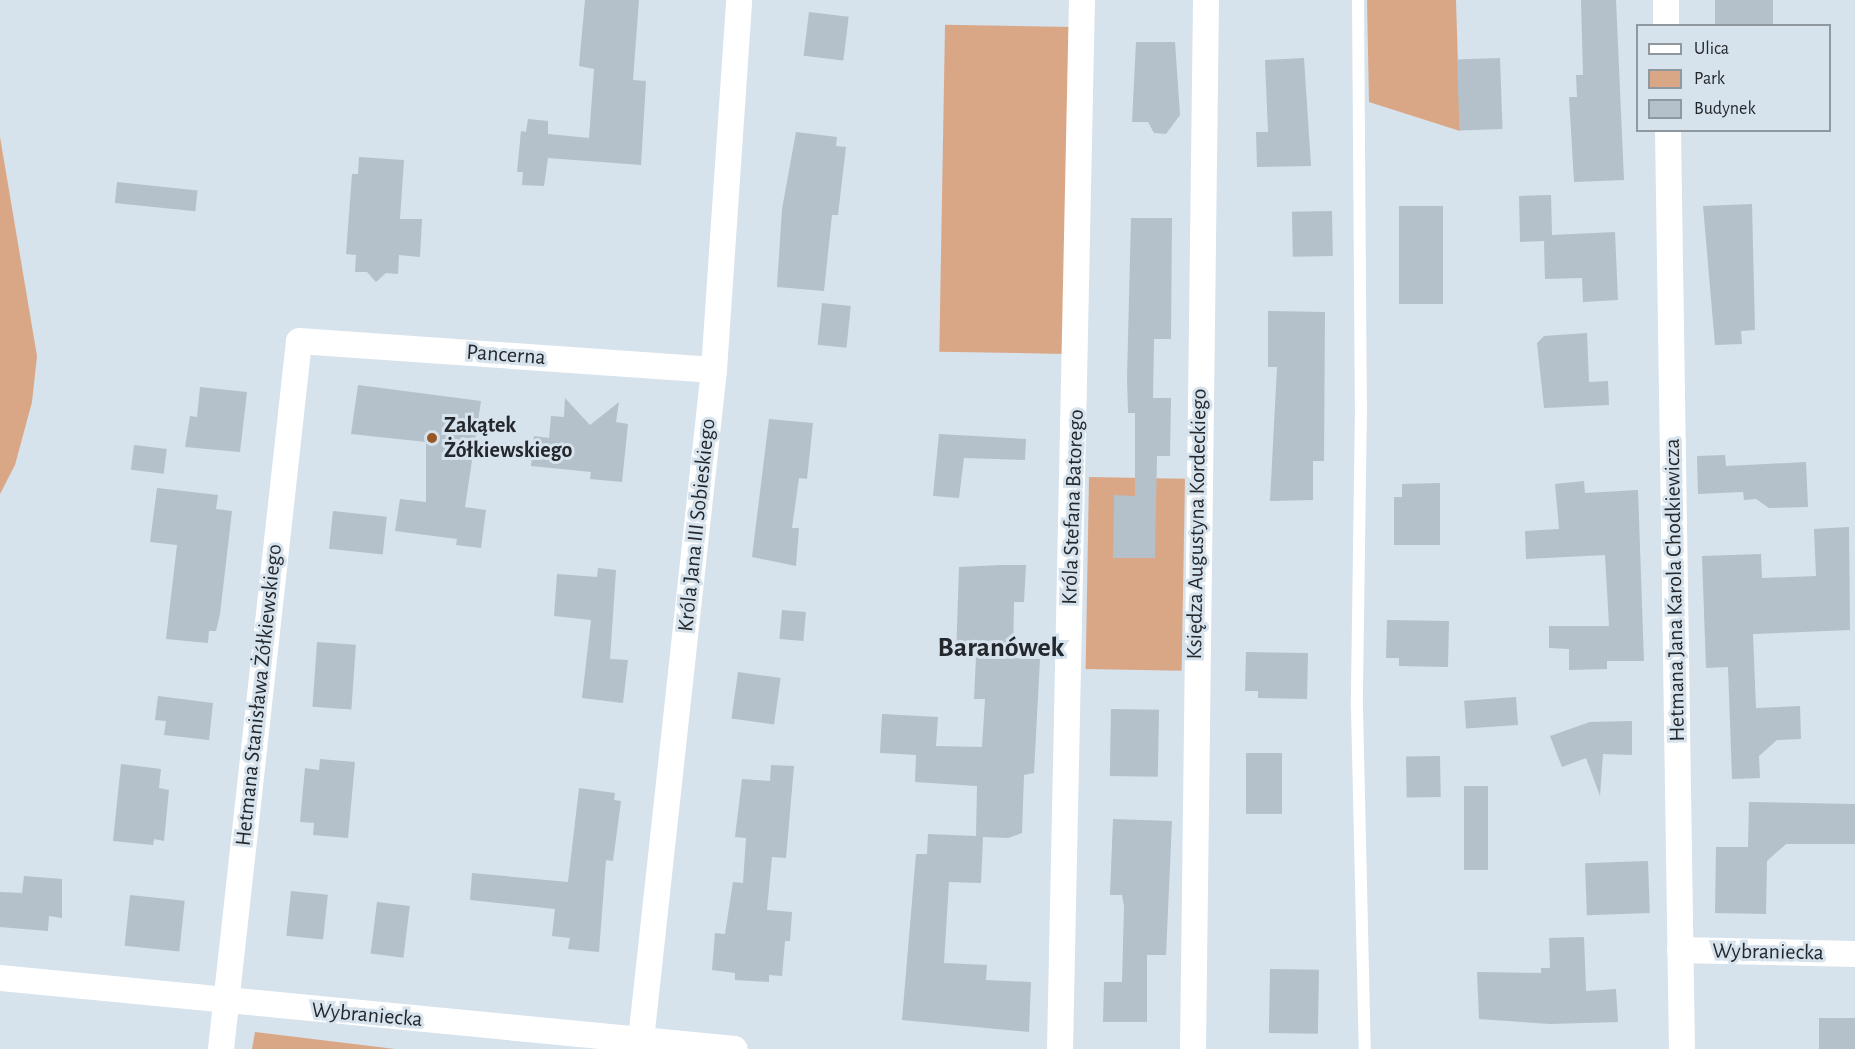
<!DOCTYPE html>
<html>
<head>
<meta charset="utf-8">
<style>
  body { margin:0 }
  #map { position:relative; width:1855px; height:1049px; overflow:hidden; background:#d6e2ec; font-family:"Alegreya Sans",sans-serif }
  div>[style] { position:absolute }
  .green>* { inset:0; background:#daa786; transform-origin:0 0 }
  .building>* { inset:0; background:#b4c0ca; transform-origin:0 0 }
  .lane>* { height:12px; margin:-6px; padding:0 6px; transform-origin:6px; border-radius:6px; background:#fff }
  .street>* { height:26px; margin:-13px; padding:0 13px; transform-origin:13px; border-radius:13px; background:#fff }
  .dots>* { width:16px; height:16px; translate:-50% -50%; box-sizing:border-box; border:3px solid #d6e2ec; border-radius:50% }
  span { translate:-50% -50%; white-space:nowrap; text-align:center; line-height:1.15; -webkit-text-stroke:6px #d6e2ec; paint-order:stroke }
  .street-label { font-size:22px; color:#24282c }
  .poi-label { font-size:22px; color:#24282c; font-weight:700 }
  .left { translate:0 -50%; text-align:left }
  .district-label { font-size:28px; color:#24282c; font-weight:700 }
  .legend { position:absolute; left:1636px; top:24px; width:195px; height:108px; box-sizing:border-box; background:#d6e2ec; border:2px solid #8f989f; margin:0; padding:8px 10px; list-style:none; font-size:18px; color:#24282c }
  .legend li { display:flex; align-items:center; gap:12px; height:30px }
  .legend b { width:30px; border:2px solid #8f989f }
</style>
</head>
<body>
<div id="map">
  <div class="green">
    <i style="clip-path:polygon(1367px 0,1456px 0,1460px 131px,1369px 102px)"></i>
    <i style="left:1071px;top:27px;width:327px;height:126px;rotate:91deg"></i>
    <i style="clip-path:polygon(0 137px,37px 356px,32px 402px,15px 465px,0 494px)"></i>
    <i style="left:1089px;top:477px;width:96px;height:192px;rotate:1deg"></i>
    <i style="clip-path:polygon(255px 1032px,395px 1049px,252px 1049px)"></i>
  </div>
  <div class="building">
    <i style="clip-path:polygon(585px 0,639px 0,633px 80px,646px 81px,641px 165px,548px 158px,544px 186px,522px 185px,523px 172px,517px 172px,521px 131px,526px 132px,528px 119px,548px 121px,548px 134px,589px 138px,594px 69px,579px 66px)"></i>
    <i style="clip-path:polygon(1581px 0,1616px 0,1624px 180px,1574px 182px,1569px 97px,1577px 97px,1576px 75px,1583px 75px)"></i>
    <i style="left:1715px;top:0;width:58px;height:26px"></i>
    <i style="left:809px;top:12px;width:40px;height:44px;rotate:7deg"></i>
    <i style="clip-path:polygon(1136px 42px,1175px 42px,1180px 115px,1166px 134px,1154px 133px,1148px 122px,1132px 122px)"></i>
    <i style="clip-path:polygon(1304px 58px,1311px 166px,1257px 167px,1256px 132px,1268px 132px,1265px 60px)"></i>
    <i style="left:1500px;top:58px;width:71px;height:43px;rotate:88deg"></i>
    <i style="clip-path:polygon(796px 132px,837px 137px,836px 146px,846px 147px,838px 215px,832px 215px,824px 291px,777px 287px,782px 209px)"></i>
    <i style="clip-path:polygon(359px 157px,404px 160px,400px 219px,422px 219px,420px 257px,399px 255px,398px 274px,386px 273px,376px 282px,367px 272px,355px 272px,356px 255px,346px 254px,352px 174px,358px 174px)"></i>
    <i style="left:117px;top:182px;width:81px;height:21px;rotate:6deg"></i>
    <i style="clip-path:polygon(1551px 195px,1552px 235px,1615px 232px,1618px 300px,1583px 302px,1582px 278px,1545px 279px,1544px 241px,1520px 242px,1519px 196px)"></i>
    <i style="clip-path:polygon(1752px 204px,1755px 330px,1741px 331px,1742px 344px,1715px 345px,1703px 206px)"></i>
    <i style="left:1399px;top:206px;width:44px;height:98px"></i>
    <i style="left:1332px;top:211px;width:45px;height:40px;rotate:89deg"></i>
    <i style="clip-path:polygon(1131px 218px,1172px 218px,1171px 339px,1154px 339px,1153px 398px,1171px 398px,1170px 456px,1157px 456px,1155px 558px,1113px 558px,1114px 495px,1135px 496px,1135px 413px,1128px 413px,1127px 378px)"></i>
    <i style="left:822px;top:303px;width:29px;height:42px;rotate:6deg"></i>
    <i style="clip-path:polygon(1268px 311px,1325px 312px,1324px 461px,1313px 461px,1313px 500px,1270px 501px,1277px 367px,1268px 367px)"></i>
    <i style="clip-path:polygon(1587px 333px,1589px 382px,1608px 381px,1609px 405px,1544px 408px,1537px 343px,1544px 336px)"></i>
    <i style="clip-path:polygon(358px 385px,481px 401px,465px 507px,486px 510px,481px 548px,456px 545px,457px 539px,395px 531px,400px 499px,426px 502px,426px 442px,351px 434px)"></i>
    <i style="clip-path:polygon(200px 387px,247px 392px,240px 452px,185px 447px,190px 416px,197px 417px)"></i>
    <i style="clip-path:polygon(565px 398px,590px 425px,619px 402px,616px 422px,628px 424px,622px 482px,590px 479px,591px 472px,531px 466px,534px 436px,549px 438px,551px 416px,564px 417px)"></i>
    <i style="clip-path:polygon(769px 419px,813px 423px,807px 479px,799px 478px,792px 528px,799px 528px,796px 566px,752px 557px)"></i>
    <i style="clip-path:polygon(939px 434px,1026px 439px,1025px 460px,964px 458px,959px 498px,933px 496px)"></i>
    <i style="left:134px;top:445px;width:33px;height:25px;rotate:7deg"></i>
    <i style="clip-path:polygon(1725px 455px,1726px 466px,1806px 462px,1808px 507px,1769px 508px,1756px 499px,1744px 500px,1743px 492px,1698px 494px,1697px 456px)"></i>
    <i style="clip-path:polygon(1584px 481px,1585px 493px,1638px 490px,1644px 661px,1607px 661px,1607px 669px,1569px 670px,1569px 649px,1549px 648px,1549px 626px,1609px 626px,1605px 555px,1526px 559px,1525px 531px,1559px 529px,1555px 484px)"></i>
    <i style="clip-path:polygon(1440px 483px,1440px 545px,1394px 545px,1394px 497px,1402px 497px,1402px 484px)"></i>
    <i style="clip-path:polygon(157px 488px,218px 495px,216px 509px,232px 511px,220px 614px,216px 631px,209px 631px,208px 643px,166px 639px,177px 545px,150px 542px)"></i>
    <i style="left:333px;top:511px;width:54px;height:38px;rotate:6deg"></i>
    <i style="clip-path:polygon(1849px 527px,1850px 630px,1753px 634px,1756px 708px,1800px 706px,1801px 739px,1777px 740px,1759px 756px,1760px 778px,1732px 779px,1728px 667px,1706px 668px,1702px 556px,1761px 554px,1762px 578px,1816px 576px,1814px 529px)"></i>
    <i style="clip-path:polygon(1000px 565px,1026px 565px,1024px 602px,1014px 602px,1013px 658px,1040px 659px,1034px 773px,1024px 775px,1022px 833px,1008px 838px,983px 837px,981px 883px,949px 882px,944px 963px,987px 965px,986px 980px,1031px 982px,1029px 1032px,902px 1020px,916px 854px,927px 854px,928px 834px,976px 836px,977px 786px,915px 782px,916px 755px,880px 753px,882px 714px,938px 717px,936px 746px,982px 747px,985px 699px,974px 699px,976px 657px,956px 656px,959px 567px)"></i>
    <i style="clip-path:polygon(598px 568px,616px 570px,610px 659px,628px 660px,623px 703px,582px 698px,591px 620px,554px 616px,557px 574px,597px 577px)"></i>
    <i style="left:782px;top:610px;width:24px;height:29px;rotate:5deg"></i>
    <i style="clip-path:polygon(1387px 620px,1449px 621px,1448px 667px,1399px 666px,1399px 658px,1386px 658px)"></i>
    <i style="left:317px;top:642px;width:39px;height:65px;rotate:4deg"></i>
    <i style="clip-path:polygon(1246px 652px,1308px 653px,1307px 699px,1258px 698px,1258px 691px,1245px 691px)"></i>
    <i style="left:738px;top:672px;width:43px;height:47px;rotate:8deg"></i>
    <i style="clip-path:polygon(158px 696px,213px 703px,209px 740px,164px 735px,166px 721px,155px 720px)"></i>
    <i style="left:1516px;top:697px;width:28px;height:52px;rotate:86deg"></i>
    <i style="left:1111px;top:709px;width:48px;height:67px;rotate:1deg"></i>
    <i style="clip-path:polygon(1632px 721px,1632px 755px,1603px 754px,1600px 796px,1586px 758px,1562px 767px,1550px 736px,1590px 722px)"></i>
    <i style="left:1246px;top:753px;width:36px;height:61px"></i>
    <i style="left:1440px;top:756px;width:41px;height:34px;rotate:89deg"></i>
    <i style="clip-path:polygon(320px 759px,355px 762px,348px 838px,313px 835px,314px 823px,300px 822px,305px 768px,319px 770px)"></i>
    <i style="clip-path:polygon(121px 764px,161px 769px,159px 788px,169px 790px,164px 841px,154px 839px,153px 845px,113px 841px)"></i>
    <i style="clip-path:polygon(771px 765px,794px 766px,786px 858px,772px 857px,767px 910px,792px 912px,790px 941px,785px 941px,782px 976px,769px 975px,769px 982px,735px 980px,735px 973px,712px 970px,715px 933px,725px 934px,733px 882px,743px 883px,746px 838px,735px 837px,742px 779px,770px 781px)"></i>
    <i style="left:1488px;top:786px;width:84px;height:24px;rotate:90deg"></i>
    <i style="clip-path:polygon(579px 788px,615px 793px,614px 800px,621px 801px,613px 861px,606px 860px,599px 952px,568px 949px,570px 938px,552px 936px,555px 909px,470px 900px,472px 873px,568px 882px)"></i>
    <i style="clip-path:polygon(1749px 802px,1855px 804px,1855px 844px,1786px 844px,1767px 861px,1766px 914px,1715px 913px,1716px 847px,1748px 847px)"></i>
    <i style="clip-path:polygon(1113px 819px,1172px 821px,1166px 955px,1147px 955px,1147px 1022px,1103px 1022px,1104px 982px,1122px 982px,1124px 906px,1122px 895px,1110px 895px)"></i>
    <i style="left:1648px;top:861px;width:52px;height:63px;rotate:88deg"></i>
    <i style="clip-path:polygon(24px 876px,62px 879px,62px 918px,49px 916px,48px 931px,0 927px,0 892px,22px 893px)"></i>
    <i style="left:291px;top:891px;width:37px;height:45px;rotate:6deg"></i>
    <i style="left:130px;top:895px;width:55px;height:51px;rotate:6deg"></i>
    <i style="left:377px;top:902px;width:33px;height:52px;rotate:7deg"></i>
    <i style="clip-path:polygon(1584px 937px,1586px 991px,1616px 989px,1618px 1022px,1550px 1024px,1479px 1019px,1477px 972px,1541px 973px,1541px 968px,1550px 968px,1549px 938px)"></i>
    <i style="left:1270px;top:969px;width:49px;height:64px;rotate:1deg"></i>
    <i style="left:1819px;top:1018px;width:36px;height:31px"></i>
  </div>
  <div class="lane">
    <i style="left:1358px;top:0;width:405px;rotate:89.6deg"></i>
    <i style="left:1361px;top:405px;width:303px;rotate:90.8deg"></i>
    <i style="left:1357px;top:708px;width:341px;rotate:88.7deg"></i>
  </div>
  <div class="street">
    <i style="left:1666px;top:0;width:26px;rotate:90deg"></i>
    <i style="left:1668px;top:130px;width:919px;rotate:89.13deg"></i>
    <i style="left:1680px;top:950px;width:175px;rotate:1.3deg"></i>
    <i style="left:0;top:978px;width:738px;rotate:5.52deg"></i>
    <i style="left:221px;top:1049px;width:712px;rotate:-83.71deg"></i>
    <i style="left:299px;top:341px;width:416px;rotate:4deg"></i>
    <i style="left:640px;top:1049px;width:683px;rotate:-83.78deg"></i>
    <i style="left:714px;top:370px;width:371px;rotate:-86.1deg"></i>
    <i style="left:1060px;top:1049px;width:1049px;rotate:-88.8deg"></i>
    <i style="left:1193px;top:1049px;width:1049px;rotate:-89.29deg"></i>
  </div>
  <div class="dots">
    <i style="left:432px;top:438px;background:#995724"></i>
  </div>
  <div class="street-label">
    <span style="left:506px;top:355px;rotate:4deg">Pancerna</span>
    <span style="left:1073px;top:507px;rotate:-88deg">Króla Stefana Batorego</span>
    <span style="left:1197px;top:524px;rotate:-89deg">Księdza Augustyna Kordeckiego</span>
    <span style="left:697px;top:525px;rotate:-84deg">Króla Jana III Sobieskiego</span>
    <span style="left:1675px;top:590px;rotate:-91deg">Hetmana Jana Karola Chodkiewicza</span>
    <span style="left:259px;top:695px;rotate:-84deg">Hetmana Stanisława Żółkiewskiego</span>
    <span style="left:1768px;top:952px;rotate:1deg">Wybraniecka</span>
    <span style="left:367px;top:1015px;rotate:5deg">Wybraniecka</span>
  </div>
  <div class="poi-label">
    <span class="left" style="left:444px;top:438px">Zakątek<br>Żółkiewskiego</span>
  </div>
  <div class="district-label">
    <span style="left:1001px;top:648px">Baranówek</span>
  </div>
  <ul class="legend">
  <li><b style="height:8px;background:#fff"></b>Ulica</li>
  <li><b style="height:16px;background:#daa786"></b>Park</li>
  <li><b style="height:16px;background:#b4c0ca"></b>Budynek</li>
  </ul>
</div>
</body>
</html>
